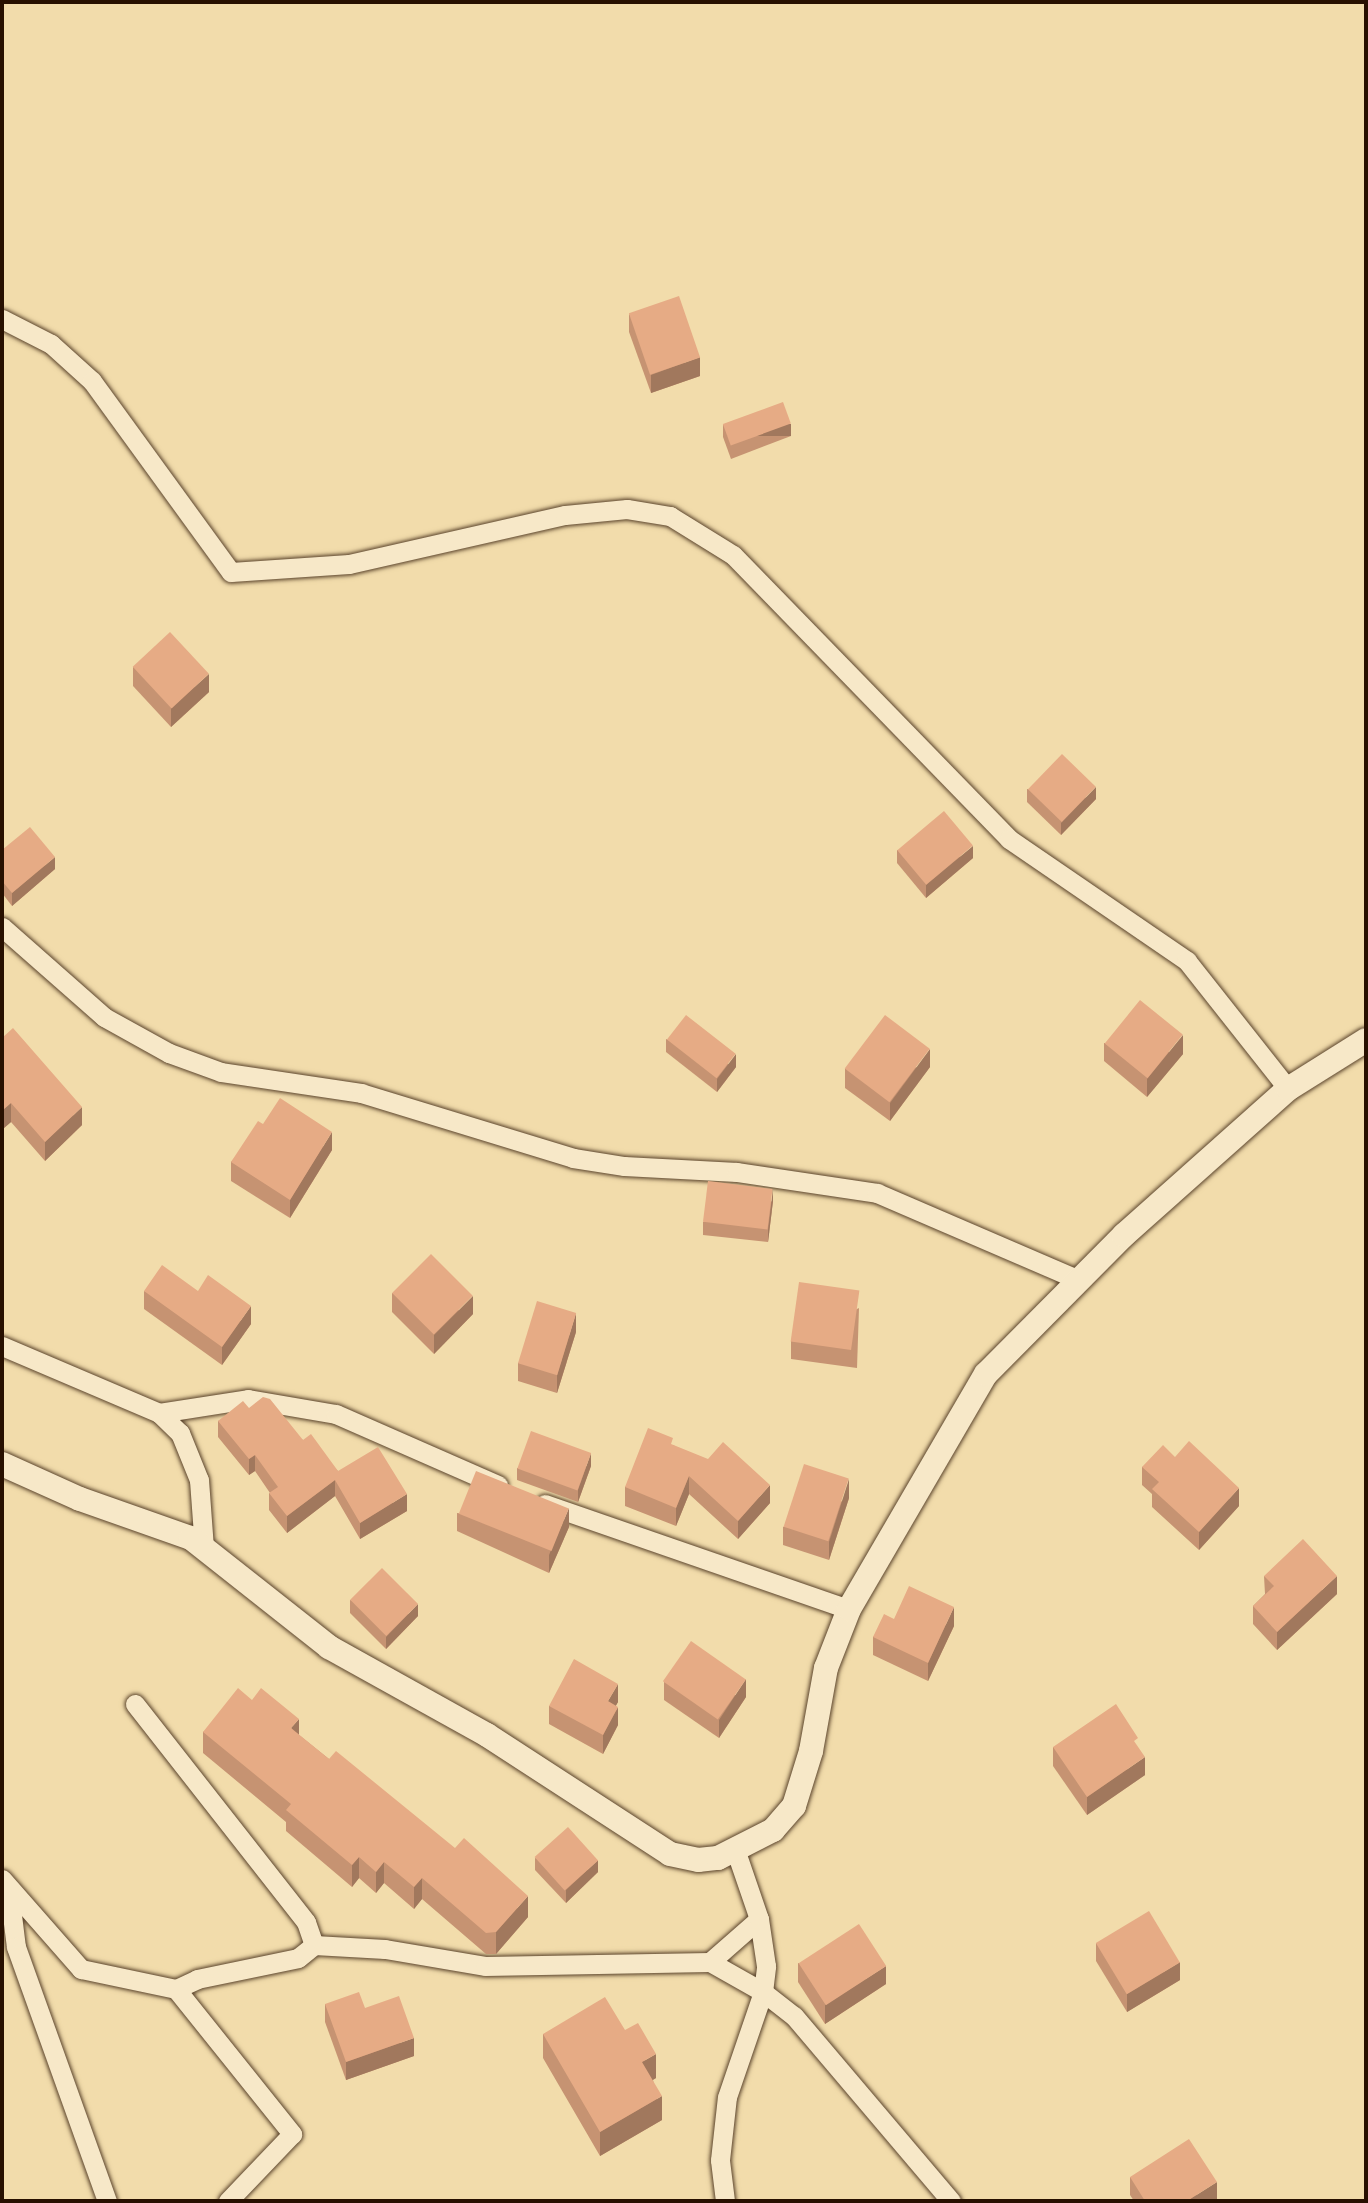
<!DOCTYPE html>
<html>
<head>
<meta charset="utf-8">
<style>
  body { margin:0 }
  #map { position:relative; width:1368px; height:2203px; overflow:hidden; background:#f2dcab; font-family:"IM FELL English",serif }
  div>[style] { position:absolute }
  .roads { filter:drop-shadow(0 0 2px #5a432b) drop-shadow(0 0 2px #5a432b) }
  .minor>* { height:19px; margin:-9.5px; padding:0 9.5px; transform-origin:9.5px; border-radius:9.5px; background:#f7e8c8 }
  .tertiary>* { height:24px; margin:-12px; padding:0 12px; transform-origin:12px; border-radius:12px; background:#f7e8c8 }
  .wall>* { inset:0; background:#c69372 }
  .shaded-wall>* { inset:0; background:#a1785d; transform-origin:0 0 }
  .building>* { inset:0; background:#e6ab85; transform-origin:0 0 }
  span { translate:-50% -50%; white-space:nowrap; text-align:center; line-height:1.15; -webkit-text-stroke:6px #f7e8c8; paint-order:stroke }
  .frame { position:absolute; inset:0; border:4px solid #281000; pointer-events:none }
</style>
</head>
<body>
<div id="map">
  <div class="roads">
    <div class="minor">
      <i style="left:2px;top:319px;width:55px;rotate:27deg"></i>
      <i style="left:51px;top:344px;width:55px;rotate:42.1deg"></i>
      <i style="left:92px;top:381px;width:236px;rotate:54deg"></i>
      <i style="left:231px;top:572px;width:118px;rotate:-3.9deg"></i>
      <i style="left:349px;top:564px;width:221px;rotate:-12.8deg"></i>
      <i style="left:565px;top:515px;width:62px;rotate:-5.5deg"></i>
      <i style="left:627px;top:509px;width:44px;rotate:9.2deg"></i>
      <i style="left:670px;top:516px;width:74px;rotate:31.8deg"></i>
      <i style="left:733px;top:555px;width:396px;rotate:45.8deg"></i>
      <i style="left:1009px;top:839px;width:216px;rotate:34.4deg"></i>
      <i style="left:1187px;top:961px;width:163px;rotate:51.7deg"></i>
      <i style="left:2px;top:927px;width:136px;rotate:41.4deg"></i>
      <i style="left:104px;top:1017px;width:74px;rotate:29deg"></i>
      <i style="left:169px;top:1053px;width:55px;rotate:20.1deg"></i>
      <i style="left:221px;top:1072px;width:142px;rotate:8.5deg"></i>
      <i style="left:361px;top:1093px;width:222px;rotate:17deg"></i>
      <i style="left:573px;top:1158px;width:52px;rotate:8.9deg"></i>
      <i style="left:624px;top:1166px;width:113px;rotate:3deg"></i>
      <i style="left:737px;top:1172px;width:142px;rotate:8.5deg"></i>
      <i style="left:877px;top:1193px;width:220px;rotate:23.3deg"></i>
      <i style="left:2px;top:1346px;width:171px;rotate:23.1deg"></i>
      <i style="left:159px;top:1413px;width:29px;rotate:44deg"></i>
      <i style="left:180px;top:1433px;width:51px;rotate:68deg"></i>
      <i style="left:199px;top:1480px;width:68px;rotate:85.8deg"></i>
      <i style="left:159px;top:1413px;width:90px;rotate:-8.9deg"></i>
      <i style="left:248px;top:1399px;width:89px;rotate:9.7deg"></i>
      <i style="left:336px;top:1414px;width:177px;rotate:23.7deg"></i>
      <i style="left:545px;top:1504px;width:322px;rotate:19.1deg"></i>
      <i style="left:135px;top:1704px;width:277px;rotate:51.9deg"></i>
      <i style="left:306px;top:1922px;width:24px;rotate:71deg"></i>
      <i style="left:2px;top:1879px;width:120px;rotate:48.7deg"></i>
      <i style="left:81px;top:1969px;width:97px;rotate:11.9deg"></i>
      <i style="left:176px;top:1989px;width:23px;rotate:-25deg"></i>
      <i style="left:197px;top:1979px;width:103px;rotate:-11.7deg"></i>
      <i style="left:298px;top:1958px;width:21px;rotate:-39deg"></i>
      <i style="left:314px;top:1945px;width:71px;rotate:3.2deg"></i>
      <i style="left:385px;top:1949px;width:101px;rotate:9.6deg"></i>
      <i style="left:485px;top:1966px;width:225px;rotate:-1deg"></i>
      <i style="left:710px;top:1962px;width:61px;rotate:29.5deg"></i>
      <i style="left:763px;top:1992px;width:39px;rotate:38deg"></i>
      <i style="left:794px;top:2016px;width:243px;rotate:49.7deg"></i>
      <i style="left:9px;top:1891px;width:56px;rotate:82.9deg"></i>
      <i style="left:16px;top:1947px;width:270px;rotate:70.3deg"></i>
      <i style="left:710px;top:1962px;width:65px;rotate:-41.3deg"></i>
      <i style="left:176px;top:1989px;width:186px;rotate:51.3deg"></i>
      <i style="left:292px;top:2134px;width:93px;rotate:133.7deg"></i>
      <i style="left:725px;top:2201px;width:41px;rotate:-97deg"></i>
      <i style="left:720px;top:2160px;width:63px;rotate:-83.7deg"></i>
      <i style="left:727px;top:2097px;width:111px;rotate:-71.1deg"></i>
      <i style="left:763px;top:1992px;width:26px;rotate:-83deg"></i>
      <i style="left:766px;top:1966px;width:48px;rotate:-98.5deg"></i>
      <i style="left:759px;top:1919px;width:71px;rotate:-108.9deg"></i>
    </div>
    <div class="tertiary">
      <i style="left:2px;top:1464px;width:85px;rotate:24.2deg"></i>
      <i style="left:80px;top:1499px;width:118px;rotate:19.4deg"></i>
      <i style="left:191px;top:1538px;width:176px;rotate:38.3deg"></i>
      <i style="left:329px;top:1647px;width:181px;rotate:29.1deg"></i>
      <i style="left:487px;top:1735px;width:218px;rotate:33deg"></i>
      <i style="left:670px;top:1854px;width:29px;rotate:12deg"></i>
      <i style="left:698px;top:1860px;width:20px;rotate:-6deg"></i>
      <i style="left:718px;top:1858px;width:62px;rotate:-27deg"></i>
      <i style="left:773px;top:1830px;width:32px;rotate:-49deg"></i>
      <i style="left:794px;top:1806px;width:58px;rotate:-72.8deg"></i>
      <i style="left:811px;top:1751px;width:84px;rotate:-79.8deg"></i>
      <i style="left:826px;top:1668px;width:63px;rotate:-68.7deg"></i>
      <i style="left:849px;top:1609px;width:272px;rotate:-59.8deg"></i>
      <i style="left:986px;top:1374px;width:196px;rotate:-45.2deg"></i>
      <i style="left:1124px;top:1235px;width:220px;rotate:-41.7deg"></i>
      <i style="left:1288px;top:1089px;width:92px;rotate:-32.1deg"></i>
    </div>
  </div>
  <div class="wall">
    <i style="clip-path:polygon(629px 314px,700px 376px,651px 393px,629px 332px)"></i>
    <i style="clip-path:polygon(723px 425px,791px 436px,731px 459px,723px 437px)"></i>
    <i style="clip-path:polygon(133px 667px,209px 692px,171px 727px,133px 686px)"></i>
    <i style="clip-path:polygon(1027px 789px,1096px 799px,1061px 835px,1027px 802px)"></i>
    <i style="clip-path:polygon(2px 850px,55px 869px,12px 906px,2px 893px)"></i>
    <i style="clip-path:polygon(897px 850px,973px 858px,926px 898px,897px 863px)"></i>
    <i style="clip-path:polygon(2px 1038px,82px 1125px,45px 1161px,11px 1122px,4px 1128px,2px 1125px)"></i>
    <i style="clip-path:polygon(666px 1039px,736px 1067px,717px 1092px,666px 1052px)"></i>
    <i style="clip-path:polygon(1104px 1043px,1183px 1054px,1147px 1097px,1104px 1061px)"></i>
    <i style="clip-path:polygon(930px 1067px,890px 1121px,845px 1088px,845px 1069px)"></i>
    <i style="clip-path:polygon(263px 1124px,332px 1150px,290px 1218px,231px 1181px,231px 1162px)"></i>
    <i style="clip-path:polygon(773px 1201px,768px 1242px,703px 1235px,703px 1222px)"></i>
    <i style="clip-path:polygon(144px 1291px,251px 1324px,222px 1365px,144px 1309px)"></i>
    <i style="clip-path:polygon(392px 1293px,473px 1314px,434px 1354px,392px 1312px)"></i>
    <i style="clip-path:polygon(859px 1308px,857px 1368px,791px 1359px,791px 1341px)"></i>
    <i style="clip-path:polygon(576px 1332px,557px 1393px,518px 1381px,518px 1363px)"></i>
    <i style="clip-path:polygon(249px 1408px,303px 1440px,338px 1471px,407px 1511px,360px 1539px,335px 1496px,287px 1533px,269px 1510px,269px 1493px,270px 1493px,255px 1471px,249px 1475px,218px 1437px,218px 1421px)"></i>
    <i style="clip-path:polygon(673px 1445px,770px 1503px,738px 1539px,689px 1494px,676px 1526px,625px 1506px,625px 1487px)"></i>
    <i style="clip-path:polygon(1175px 1457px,1239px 1506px,1199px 1550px,1152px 1507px,1152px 1494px,1142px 1485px,1142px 1467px)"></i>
    <i style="clip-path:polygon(591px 1466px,578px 1502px,517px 1480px,517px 1468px)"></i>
    <i style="clip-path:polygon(849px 1498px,829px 1560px,783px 1545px,783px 1527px)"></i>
    <i style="clip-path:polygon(457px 1513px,569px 1527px,549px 1573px,457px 1531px)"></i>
    <i style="clip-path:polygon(1264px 1576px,1337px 1594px,1277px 1650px,1253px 1624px,1253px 1606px,1265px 1594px)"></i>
    <i style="clip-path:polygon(350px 1600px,418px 1616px,386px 1649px,350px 1613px)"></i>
    <i style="clip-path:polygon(894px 1619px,954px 1626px,928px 1681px,873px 1655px,873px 1637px)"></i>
    <i style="clip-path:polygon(664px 1682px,746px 1697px,719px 1738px,664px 1700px)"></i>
    <i style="clip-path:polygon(252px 1700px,299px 1735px,329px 1759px,528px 1917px,496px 1954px,486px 1954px,422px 1899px,414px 1909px,384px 1883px,376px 1893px,359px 1878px,352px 1887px,286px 1831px,286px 1822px,203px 1753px,203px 1732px)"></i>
    <i style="clip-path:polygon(618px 1702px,616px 1705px,618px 1725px,603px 1754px,549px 1724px,549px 1706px)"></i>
    <i style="clip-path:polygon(1053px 1747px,1145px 1775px,1087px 1815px,1053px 1766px)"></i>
    <i style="clip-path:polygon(535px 1858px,598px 1872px,566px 1903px,535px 1870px)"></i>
    <i style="clip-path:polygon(1096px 1943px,1180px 1980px,1127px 2012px,1096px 1961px)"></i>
    <i style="clip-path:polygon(798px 1963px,886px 1984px,825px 2024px,798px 1982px)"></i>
    <i style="clip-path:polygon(325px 2004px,365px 2008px,414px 2056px,346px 2080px,325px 2022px)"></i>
    <i style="clip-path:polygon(625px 2030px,656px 2078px,653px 2080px,662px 2120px,600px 2156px,543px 2058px,543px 2034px)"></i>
    <i style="clip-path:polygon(1130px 2177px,1217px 2200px,1215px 2201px,1134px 2201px,1130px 2195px)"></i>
  </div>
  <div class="shaded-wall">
    <i style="clip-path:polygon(700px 357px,700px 376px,651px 393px,651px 375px)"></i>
    <i style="left:791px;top:424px;width:12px;height:64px;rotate:90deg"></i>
    <i style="clip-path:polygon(209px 674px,209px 692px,171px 727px,171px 708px)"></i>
    <i style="clip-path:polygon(1096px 787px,1096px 799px,1061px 835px,1061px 823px)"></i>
    <i style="clip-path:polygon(973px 846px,973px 858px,926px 898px,926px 885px)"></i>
    <i style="clip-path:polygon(55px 857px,55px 869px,12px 906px,12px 893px)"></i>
    <i style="clip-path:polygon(1183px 1035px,1183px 1054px,1147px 1097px,1147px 1079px)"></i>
    <i style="clip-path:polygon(930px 1049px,930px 1067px,890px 1121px,890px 1103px)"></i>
    <i style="clip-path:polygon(736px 1054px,736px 1067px,717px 1092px,717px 1079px)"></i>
    <i style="clip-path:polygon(11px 1103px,11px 1122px,4px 1128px,4px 1109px)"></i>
    <i style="clip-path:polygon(82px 1107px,82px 1125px,45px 1161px,45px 1142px)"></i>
    <i style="clip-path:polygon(332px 1132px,332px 1150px,290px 1218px,290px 1200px)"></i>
    <i style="clip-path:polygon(773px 1189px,773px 1201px,768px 1242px,768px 1230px)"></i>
    <i style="clip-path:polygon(473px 1296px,473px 1314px,434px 1354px,434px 1335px)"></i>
    <i style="clip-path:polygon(251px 1306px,251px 1324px,222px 1365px,222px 1347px)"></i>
    <i style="clip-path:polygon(576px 1313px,576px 1332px,557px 1393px,557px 1375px)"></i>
    <i style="clip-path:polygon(591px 1453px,591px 1466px,578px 1502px,578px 1490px)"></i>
    <i style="clip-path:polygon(255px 1455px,255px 1471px,249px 1475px,249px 1459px)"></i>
    <i style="clip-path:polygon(689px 1476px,689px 1494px,676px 1526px,676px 1508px)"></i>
    <i style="clip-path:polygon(849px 1479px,849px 1498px,829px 1560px,829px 1542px)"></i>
    <i style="clip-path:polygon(335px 1480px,335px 1496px,287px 1533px,287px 1516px)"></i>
    <i style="clip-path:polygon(770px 1485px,770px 1503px,738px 1539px,738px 1521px)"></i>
    <i style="clip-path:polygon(1239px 1488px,1239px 1506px,1199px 1550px,1199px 1532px)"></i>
    <i style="clip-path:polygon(407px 1494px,407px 1511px,360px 1539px,360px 1523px)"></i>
    <i style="clip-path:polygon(569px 1508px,569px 1527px,549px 1573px,549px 1555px)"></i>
    <i style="clip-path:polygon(1337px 1576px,1337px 1594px,1277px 1650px,1277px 1632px)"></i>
    <i style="clip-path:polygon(418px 1604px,418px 1616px,386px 1649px,386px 1637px)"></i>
    <i style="clip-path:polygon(954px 1607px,954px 1626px,928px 1681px,928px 1663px)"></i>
    <i style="clip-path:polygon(746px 1679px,746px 1697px,719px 1738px,719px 1720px)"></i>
    <i style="clip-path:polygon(618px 1684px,618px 1702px,608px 1720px,608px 1701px)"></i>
    <i style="clip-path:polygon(618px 1707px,618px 1725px,603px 1754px,603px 1735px)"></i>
    <i style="clip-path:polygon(299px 1719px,299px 1740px,291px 1728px)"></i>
    <i style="clip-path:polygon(1145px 1757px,1145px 1775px,1087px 1815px,1087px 1797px)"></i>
    <i style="clip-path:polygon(359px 1857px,359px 1878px,352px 1887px,352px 1865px)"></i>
    <i style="clip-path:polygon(598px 1860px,598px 1872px,566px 1903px,566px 1890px)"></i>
    <i style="clip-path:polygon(384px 1862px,384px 1883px,376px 1893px,376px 1872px)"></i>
    <i style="clip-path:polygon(422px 1878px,422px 1899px,414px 1909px,414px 1887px)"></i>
    <i style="clip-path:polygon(528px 1896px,528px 1917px,496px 1954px,496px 1932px)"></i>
    <i style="clip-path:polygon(1180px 1962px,1180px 1980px,1127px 2012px,1127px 1994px)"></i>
    <i style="clip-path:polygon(886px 1966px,886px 1984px,825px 2024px,825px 2005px)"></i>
    <i style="clip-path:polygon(414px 2038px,414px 2056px,346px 2080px,346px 2062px)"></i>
    <i style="clip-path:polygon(656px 2054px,656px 2078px,642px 2086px,642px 2062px)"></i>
    <i style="clip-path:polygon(662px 2096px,662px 2120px,600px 2156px,600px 2132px)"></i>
    <i style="clip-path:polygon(1217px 2182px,1217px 2200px,1215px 2201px,1187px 2201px)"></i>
  </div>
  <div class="building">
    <i style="left:679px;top:296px;width:65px;height:53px;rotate:71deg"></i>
    <i style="left:783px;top:402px;width:23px;height:64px;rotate:70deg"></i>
    <i style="left:170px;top:632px;width:57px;height:51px;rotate:47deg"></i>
    <i style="left:1062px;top:754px;width:47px;height:49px;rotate:44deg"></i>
    <i style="left:944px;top:811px;width:45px;height:61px;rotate:50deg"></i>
    <i style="clip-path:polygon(30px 827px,55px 857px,12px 893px,2px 881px,2px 850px)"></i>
    <i style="left:1140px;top:1000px;width:55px;height:56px;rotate:39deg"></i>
    <i style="left:686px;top:1015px;width:63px;height:31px;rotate:38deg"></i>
    <i style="left:885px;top:1015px;width:56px;height:67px;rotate:37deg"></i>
    <i style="clip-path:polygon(13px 1028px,82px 1107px,45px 1142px,11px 1103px,4px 1109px,2px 1107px,2px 1038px)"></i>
    <i style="clip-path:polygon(280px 1098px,332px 1132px,290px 1200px,231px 1162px,258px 1121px,263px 1124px)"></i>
    <i style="left:708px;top:1181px;width:65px;height:41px;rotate:7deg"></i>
    <i style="left:431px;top:1254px;width:59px;height:55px;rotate:45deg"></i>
    <i style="clip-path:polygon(162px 1265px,198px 1291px,208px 1275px,251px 1306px,222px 1347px,144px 1291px)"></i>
    <i style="left:799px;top:1282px;width:61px;height:60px;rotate:8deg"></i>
    <i style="left:537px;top:1301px;width:41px;height:65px;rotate:17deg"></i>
    <i style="clip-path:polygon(263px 1397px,270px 1399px,303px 1440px,311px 1434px,338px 1471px,378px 1447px,407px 1494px,360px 1523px,335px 1480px,287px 1516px,269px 1493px,278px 1487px,255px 1455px,249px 1459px,218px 1421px,243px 1401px,249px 1408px)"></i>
    <i style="clip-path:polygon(648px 1428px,673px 1438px,671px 1444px,708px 1459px,723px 1442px,770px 1485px,738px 1521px,689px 1476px,676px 1508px,625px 1487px)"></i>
    <i style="left:531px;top:1431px;width:64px;height:40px;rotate:20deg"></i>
    <i style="clip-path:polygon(1189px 1441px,1239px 1488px,1199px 1532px,1152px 1489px,1159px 1482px,1142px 1467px,1163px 1445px,1175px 1457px)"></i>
    <i style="left:804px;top:1464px;width:47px;height:66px;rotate:18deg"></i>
    <i style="left:476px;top:1471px;width:100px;height:46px;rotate:22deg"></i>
    <i style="clip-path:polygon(1303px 1539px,1337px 1576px,1277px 1632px,1253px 1606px,1274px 1586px,1264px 1576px)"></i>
    <i style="left:382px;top:1568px;width:51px;height:45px;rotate:45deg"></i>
    <i style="clip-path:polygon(909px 1586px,954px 1607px,928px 1663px,873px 1637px,884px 1614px,894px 1619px)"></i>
    <i style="left:691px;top:1641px;width:67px;height:49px;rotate:35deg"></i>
    <i style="clip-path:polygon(574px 1659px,618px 1684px,608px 1701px,618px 1707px,603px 1735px,549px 1706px)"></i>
    <i style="clip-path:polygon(238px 1688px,252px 1700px,261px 1688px,299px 1719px,291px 1728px,329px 1759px,336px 1751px,455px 1848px,464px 1838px,528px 1896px,496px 1932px,486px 1933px,422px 1878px,414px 1887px,384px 1862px,376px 1872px,359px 1857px,352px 1865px,286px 1810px,291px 1804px,203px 1732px)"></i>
    <i style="clip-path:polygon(1116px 1704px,1138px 1738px,1134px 1741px,1145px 1757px,1087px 1797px,1053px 1747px)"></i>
    <i style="left:568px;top:1827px;width:45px;height:45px;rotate:48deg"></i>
    <i style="left:1149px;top:1911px;width:60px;height:62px;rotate:59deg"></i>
    <i style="left:859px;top:1924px;width:50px;height:72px;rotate:57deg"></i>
    <i style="clip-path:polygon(359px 1992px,365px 2008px,399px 1996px,414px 2038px,346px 2062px,325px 2004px)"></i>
    <i style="clip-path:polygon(605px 1997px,625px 2030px,638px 2023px,656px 2054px,642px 2062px,662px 2096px,600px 2132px,543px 2034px)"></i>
    <i style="clip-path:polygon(1189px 2139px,1217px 2182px,1187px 2201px,1174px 2201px,1173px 2199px,1169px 2201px,1145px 2201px,1130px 2177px)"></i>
  </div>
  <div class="frame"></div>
</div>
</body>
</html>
